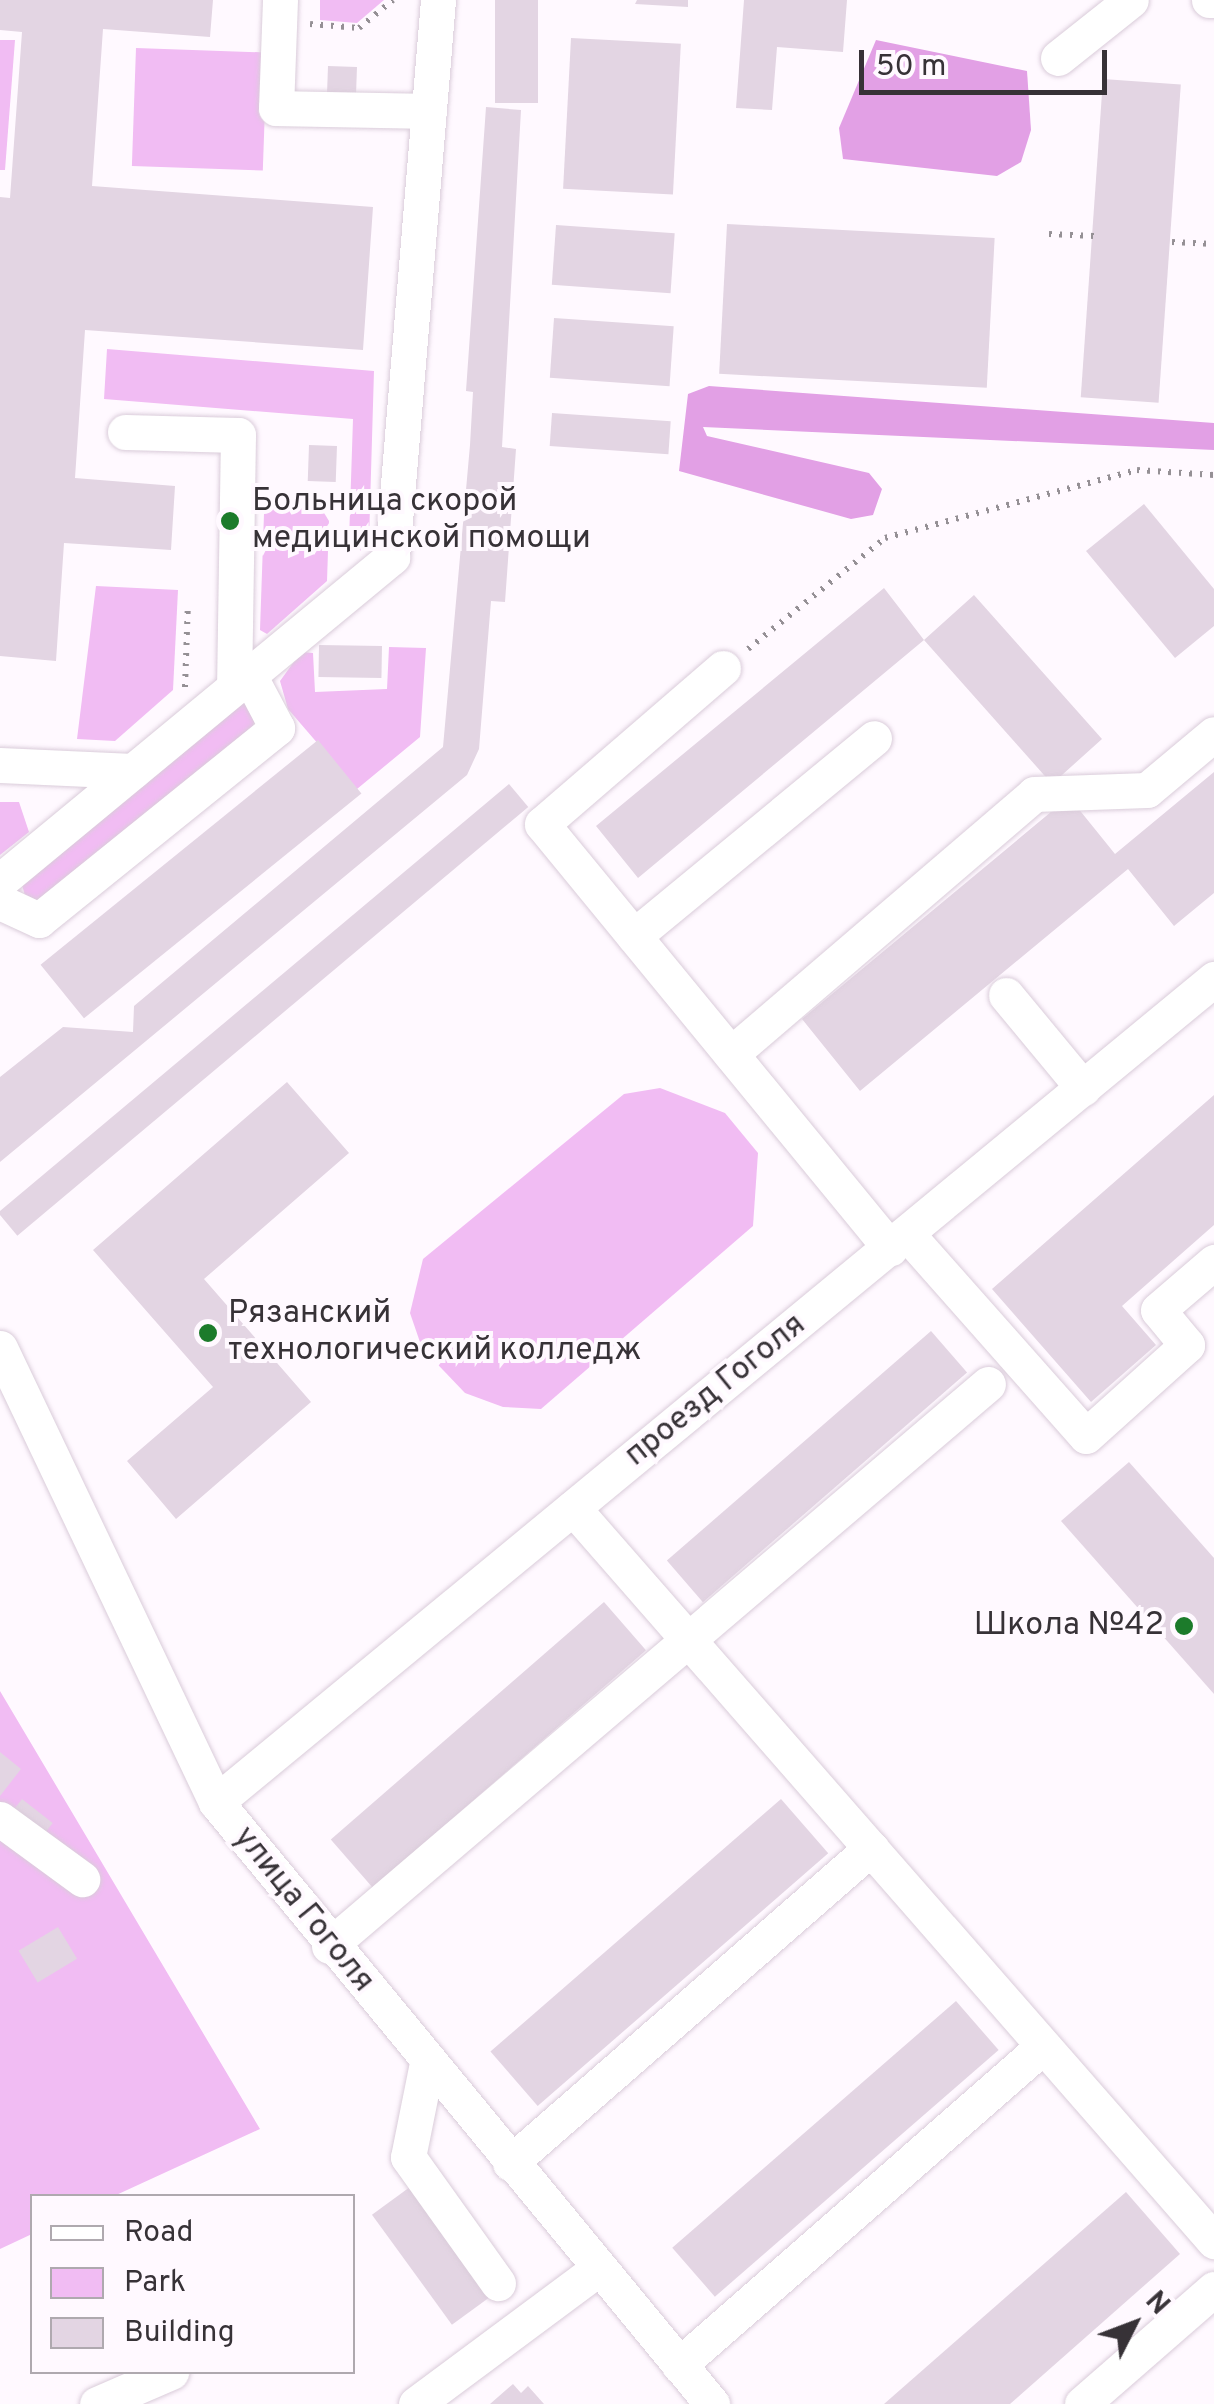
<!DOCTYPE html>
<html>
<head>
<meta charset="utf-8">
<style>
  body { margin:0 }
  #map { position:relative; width:1214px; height:2404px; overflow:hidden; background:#fff9ff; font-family:Overpass,sans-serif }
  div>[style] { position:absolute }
  .green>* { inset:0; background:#f1bcf3; transform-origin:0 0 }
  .forest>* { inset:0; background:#e2a0e5 }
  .building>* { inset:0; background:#e3d5e3; transform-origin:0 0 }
  .path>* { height:6px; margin-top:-3px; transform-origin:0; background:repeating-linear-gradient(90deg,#959095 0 2.5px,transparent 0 10.5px) }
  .roads { filter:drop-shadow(0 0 2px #daccda) drop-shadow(0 0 2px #daccda) }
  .minor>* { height:35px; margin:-17.5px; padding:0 17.5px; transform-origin:17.5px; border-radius:17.5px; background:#fff }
  .dots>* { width:28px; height:28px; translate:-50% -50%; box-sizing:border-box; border:5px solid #fff9ff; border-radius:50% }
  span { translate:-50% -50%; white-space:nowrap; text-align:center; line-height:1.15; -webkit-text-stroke:8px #fff9ff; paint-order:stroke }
  .poi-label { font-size:32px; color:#373237 }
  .left { translate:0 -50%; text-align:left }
  .right { translate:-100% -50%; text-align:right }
  .street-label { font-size:32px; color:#373237 }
  .legend { position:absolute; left:30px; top:2194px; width:325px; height:180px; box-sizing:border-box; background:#fff9ff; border:2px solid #afa9af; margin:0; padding:12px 18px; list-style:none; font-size:30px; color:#373237 }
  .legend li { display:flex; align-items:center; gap:20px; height:50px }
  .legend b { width:50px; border:2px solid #afa9af }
  .north { position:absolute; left:1084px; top:2274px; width:100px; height:100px; -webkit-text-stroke:8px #fff9ff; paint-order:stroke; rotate:48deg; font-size:28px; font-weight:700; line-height:40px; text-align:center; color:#373237 }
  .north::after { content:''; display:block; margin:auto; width:35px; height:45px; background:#373237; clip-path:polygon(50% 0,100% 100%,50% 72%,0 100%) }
  .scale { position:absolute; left:859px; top:50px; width:248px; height:45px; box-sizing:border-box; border:5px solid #373237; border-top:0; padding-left:12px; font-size:30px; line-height:35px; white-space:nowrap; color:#373237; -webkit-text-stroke:8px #fff9ff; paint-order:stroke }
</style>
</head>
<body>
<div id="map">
  <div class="green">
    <i style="clip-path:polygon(320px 0,384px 0,357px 23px,320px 20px)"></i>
    <i style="clip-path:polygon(0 40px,15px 40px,5px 170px,0 170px)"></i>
    <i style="left:136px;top:48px;width:131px;height:118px;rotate:2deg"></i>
    <i style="clip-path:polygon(107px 349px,374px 371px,369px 541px,361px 551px,349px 541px,353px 419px,104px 399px)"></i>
    <i style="clip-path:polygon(271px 508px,321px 508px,329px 521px,327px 581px,267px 634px,260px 630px,264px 514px)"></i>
    <i style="clip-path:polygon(96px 586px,178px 590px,173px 690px,115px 741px,77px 739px)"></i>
    <i style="clip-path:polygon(389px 647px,426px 648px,420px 737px,357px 789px,288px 709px,280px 681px,301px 652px,313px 653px,315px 692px,387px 689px)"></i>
    <i style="clip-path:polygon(245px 702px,255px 718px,252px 731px,37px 903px,26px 899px,22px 885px,230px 705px)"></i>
    <i style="clip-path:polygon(0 802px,19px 802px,29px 832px,0 855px)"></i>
    <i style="clip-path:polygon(660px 1088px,725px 1113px,758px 1153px,753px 1226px,541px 1409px,503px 1407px,465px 1393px,422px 1348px,410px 1313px,423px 1259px,624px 1094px)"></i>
    <i style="clip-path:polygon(0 1691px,260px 2129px,114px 2196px,32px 2196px,32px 2234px,0 2249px)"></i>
  </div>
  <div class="forest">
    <i style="clip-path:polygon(876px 40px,1027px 71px,1031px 130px,1021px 162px,997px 176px,843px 159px,839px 128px)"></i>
    <i style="clip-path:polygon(709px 386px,1214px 423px,1214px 450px,703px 427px,707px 436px,869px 473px,882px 489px,873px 515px,851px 519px,679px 471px,688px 394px)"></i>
  </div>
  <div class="building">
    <i style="clip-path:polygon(0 0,213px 0,210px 37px,103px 29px,92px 186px,373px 207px,363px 350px,85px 330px,75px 478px,175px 486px,171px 550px,64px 543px,56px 661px,0 656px,0 197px,10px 198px,22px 32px,0 30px)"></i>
    <i style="left:495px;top:0;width:43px;height:103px"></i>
    <i style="clip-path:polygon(637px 0,688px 0,688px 7px,635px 4px)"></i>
    <i style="clip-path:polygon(744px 0,847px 0,843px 52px,777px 47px,772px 110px,736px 108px)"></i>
    <i style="left:571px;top:38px;width:110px;height:151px;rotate:3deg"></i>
    <i style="left:328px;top:66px;width:29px;height:30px;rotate:2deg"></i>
    <i style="left:1103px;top:79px;width:78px;height:319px;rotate:4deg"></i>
    <i style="clip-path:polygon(486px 107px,521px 110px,502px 447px,516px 449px,505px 602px,491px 601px,479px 749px,467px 775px,0 1162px,0 1077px,63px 1027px,133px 1032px,134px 1006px,443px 747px,470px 445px,473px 392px,466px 391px)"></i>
    <i style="left:727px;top:224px;width:268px;height:150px;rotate:3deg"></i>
    <i style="left:556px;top:225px;width:119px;height:60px;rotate:4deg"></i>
    <i style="left:554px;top:318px;width:120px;height:60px;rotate:4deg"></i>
    <i style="left:552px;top:413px;width:119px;height:33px;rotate:4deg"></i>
    <i style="left:309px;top:445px;width:28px;height:36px;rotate:2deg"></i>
    <i style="clip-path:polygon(1144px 504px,1214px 589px,1214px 626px,1175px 658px,1086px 551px)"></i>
    <i style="clip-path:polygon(884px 588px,924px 640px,974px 595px,1102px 739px,1052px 784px,924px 640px,638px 878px,596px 826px)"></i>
    <i style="left:319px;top:645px;width:63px;height:32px;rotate:1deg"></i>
    <i style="left:318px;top:740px;width:69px;height:357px;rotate:51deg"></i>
    <i style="clip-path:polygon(1214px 772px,1214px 893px,1174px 926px,1128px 869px,860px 1091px,802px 1019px,1069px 797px,1115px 854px)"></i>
    <i style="left:509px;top:784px;width:30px;height:667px;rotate:50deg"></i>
    <i style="clip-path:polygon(287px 1082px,349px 1153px,204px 1279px,311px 1402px,176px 1519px,127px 1461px,213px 1387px,93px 1250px)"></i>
    <i style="clip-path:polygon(1214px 1095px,1214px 1225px,1122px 1306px,1156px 1345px,1091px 1402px,992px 1289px)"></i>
    <i style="left:931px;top:1331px;width:55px;height:350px;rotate:49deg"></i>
    <i style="clip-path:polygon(1129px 1462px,1214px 1558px,1214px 1694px,1061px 1521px)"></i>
    <i style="left:604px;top:1602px;width:64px;height:362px;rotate:49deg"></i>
    <i style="clip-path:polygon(0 1752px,21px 1769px,0 1796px)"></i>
    <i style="left:22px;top:1799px;width:39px;height:19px;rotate:38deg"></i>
    <i style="left:781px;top:1799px;width:72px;height:385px;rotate:49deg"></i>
    <i style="left:58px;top:1927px;width:37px;height:46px;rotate:59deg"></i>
    <i style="left:956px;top:2001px;width:65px;height:376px;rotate:49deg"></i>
    <i style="left:410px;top:2187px;width:136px;height:47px;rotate:54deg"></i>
    <i style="clip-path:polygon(1126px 2192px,1180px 2254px,1010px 2404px,884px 2404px)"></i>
    <i style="clip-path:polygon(513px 2384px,521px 2393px,528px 2386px,544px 2404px,490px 2404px)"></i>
  </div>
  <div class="path">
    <i style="left:310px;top:24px;width:49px;rotate:4.7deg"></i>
    <i style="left:359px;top:28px;width:44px;rotate:-39.5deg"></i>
    <i style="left:1049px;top:234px;width:45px;rotate:2.5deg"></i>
    <i style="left:1172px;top:242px;width:42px;rotate:2.7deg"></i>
    <i style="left:748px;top:649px;width:176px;rotate:-39deg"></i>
    <i style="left:885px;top:538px;width:261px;rotate:-15.1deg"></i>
    <i style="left:1137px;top:470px;width:77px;rotate:3.7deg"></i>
    <i style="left:185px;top:687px;width:84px;rotate:-88deg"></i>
  </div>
  <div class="roads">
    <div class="minor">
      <i style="left:280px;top:0;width:108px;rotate:92.1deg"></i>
      <i style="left:276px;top:108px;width:153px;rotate:1.1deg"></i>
      <i style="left:1209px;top:0;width:5px"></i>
      <i style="left:1058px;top:58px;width:93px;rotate:-38.5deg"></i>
      <i style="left:125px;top:432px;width:113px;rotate:1.5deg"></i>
      <i style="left:238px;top:435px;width:252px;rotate:90.9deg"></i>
      <i style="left:723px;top:668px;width:239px;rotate:139.2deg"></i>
      <i style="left:542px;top:824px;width:549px;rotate:50.62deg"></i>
      <i style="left:0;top:765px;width:133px;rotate:2.6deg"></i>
      <i style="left:0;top:881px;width:509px;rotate:-39.57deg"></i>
      <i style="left:392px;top:557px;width:559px;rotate:-85.28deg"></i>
      <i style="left:0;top:902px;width:43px;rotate:24.8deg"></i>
      <i style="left:39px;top:920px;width:306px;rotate:-38.9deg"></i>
      <i style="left:277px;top:728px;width:60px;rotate:-117.8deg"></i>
      <i style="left:634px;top:936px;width:311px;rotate:-39.5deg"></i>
      <i style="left:1006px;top:995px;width:121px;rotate:50.4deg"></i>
      <i style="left:731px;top:1054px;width:399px;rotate:-40.6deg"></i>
      <i style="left:1034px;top:794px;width:113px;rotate:-2deg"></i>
      <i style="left:1147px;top:790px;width:87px;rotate:-39.9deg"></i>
      <i style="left:908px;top:1235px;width:268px;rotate:48.5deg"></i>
      <i style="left:1086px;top:1436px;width:136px;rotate:-42deg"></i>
      <i style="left:1187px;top:1345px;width:45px;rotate:-129.6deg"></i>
      <i style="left:1158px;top:1310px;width:74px;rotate:-40.6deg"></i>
      <i style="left:0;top:1348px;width:503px;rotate:64.56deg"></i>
      <i style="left:216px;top:1802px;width:780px;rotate:50.51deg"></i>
      <i style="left:573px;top:1508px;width:974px;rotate:48.83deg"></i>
      <i style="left:216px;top:1802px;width:1294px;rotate:-39.51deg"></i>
      <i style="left:0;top:1819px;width:102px;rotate:36.2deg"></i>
      <i style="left:329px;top:1946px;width:866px;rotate:-40.46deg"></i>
      <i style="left:427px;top:2063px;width:96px;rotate:101.4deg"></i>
      <i style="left:408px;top:2157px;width:155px;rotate:54.5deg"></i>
      <i style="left:510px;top:2163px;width:479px;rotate:-41.1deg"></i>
      <i style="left:679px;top:2365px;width:484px;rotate:-41.2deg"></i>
      <i style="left:97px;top:2404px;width:81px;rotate:-23.4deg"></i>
      <i style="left:416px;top:2404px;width:228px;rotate:-36.6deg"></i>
      <i style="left:1082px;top:2404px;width:175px;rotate:-41.1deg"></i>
    </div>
  </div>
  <div class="dots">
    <i style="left:230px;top:521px;background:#1c7b2b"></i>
    <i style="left:208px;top:1333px;background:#1c7b2b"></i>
    <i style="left:1184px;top:1626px;background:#1c7b2b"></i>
  </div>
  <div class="poi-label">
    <span class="left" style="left:252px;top:521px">Больница скорой<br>медицинской помощи</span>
    <span class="left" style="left:228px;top:1333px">Рязанский<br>технологический колледж</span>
    <span class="right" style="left:1164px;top:1626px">Школа №42</span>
  </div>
  <div class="street-label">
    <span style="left:716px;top:1391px;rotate:-39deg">проезд Гоголя</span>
    <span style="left:303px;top:1910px;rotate:51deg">улица Гоголя</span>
  </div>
  <ul class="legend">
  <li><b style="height:12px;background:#fff"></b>Road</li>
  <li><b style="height:28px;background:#f1bcf3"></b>Park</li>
  <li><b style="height:28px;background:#e3d5e3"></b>Building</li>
  </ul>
  <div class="north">N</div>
  <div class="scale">50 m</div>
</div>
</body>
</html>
